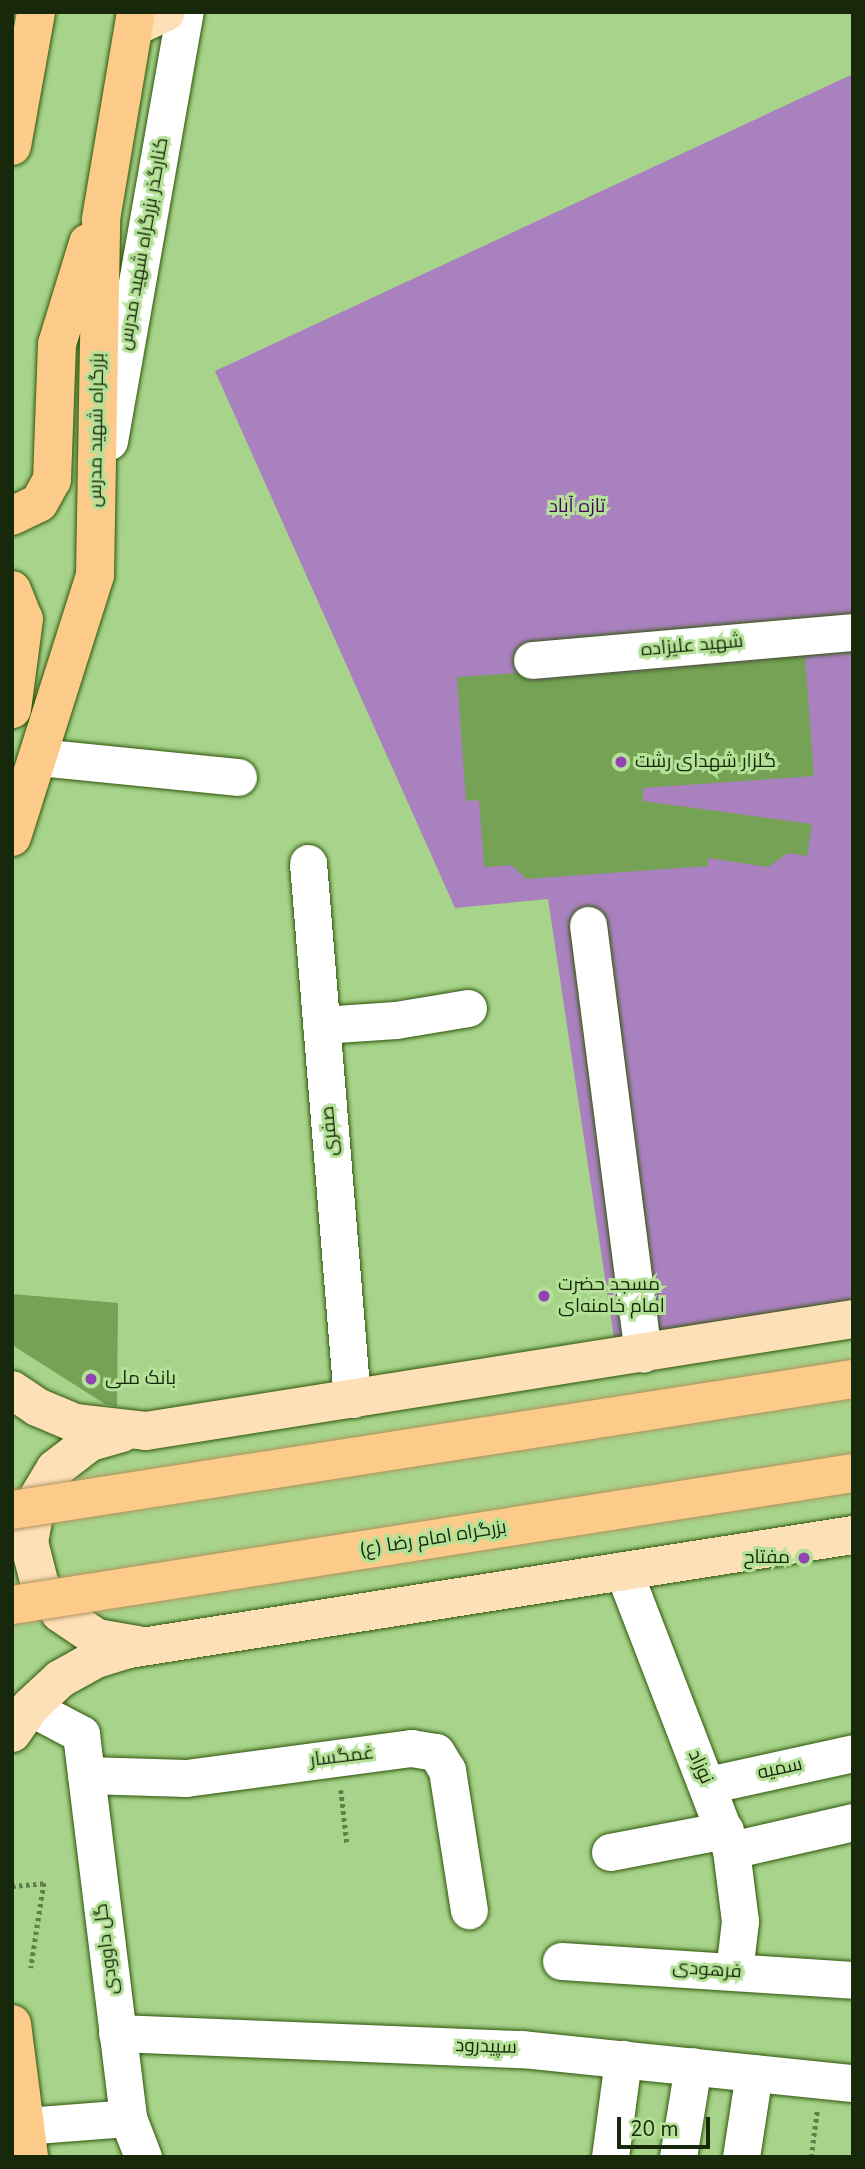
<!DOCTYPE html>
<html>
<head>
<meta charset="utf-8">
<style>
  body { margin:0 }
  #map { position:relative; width:865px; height:2169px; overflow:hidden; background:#a7d48a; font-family:"Nunito Sans",Cairo,sans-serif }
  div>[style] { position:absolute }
  .green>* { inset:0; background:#aa81bf }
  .building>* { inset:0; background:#75a255 }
  .path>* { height:4.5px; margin-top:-2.25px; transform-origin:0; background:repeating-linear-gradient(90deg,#61804c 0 3.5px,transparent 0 7px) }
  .roads { filter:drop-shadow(0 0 2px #2f560a) drop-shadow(0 0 2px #2f560a) }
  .minor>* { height:37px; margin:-18.5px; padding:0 18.5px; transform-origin:18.5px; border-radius:18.5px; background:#fff }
  .major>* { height:38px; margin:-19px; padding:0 19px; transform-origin:19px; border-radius:19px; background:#fee0b8 }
  .highway>* { height:38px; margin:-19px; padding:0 19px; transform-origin:19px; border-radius:19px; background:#fdcb89 }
  .bridges { filter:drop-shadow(0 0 2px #ad925d) drop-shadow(0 0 2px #ad925d) }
  .highway-bridge>* { height:38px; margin:-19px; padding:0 19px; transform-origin:19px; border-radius:19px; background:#fdcb89 }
  .dots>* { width:19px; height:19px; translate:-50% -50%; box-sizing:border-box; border:4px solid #b4e197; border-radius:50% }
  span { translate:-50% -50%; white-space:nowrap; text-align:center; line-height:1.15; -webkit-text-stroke:6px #b4e197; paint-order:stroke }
  .street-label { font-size:19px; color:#18290b }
  .park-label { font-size:19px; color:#470260 }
  .poi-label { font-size:19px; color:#18290b }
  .left { translate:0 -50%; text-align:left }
  .right { translate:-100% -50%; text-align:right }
  .frame { position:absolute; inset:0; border:14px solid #18290b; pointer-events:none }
  .scale { position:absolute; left:617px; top:2117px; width:93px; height:32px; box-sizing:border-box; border:4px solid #18290b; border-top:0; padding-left:9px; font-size:21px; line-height:24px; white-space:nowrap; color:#18290b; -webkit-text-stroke:5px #b4e197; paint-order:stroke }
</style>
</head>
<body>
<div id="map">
  <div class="green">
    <i style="clip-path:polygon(853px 74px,853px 1301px,614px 1338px,548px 899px,455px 908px,215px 371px)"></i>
  </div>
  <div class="building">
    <i style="clip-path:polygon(805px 657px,814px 776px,643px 788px,643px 801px,812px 824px,807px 856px,788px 853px,768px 867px,708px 858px,708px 866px,526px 879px,512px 865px,484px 867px,479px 800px,466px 801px,457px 677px,516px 673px,534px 681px)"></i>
    <i style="clip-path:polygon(12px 1294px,118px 1303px,117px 1406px,105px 1404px,12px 1345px)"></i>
  </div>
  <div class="path">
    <i style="left:341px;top:1790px;width:53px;rotate:83.5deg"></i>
    <i style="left:12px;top:1886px;width:32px;rotate:-5deg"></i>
    <i style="left:44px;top:1883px;width:86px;rotate:98.7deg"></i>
    <i style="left:811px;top:2157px;width:46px;rotate:-82.6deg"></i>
  </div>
  <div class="roads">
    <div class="minor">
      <i style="left:109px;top:441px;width:436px;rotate:-80deg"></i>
      <i style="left:532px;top:660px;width:322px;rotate:-5deg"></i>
      <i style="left:38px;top:757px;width:201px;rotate:5.7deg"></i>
      <i style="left:308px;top:863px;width:538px;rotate:85.31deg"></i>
      <i style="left:588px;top:925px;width:432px;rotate:82.7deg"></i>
      <i style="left:321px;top:1025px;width:75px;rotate:-3.8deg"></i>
      <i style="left:396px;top:1020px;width:73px;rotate:-9.5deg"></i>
      <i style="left:623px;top:1570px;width:300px;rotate:68.9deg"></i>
      <i style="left:731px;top:1850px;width:72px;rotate:82.8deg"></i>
      <i style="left:740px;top:1921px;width:51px;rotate:96.7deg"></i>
      <i style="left:30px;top:1707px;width:58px;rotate:27.9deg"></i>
      <i style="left:81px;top:1734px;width:387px;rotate:83deg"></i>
      <i style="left:128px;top:2118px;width:42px;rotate:69deg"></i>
      <i style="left:86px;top:1775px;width:100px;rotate:1.7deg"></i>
      <i style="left:186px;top:1778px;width:227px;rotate:-7.6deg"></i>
      <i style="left:411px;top:1748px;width:25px;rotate:9deg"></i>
      <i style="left:436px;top:1752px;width:21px;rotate:59deg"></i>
      <i style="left:447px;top:1770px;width:142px;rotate:81.1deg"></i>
      <i style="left:708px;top:1785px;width:148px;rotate:-12.4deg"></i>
      <i style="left:731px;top:1850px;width:125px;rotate:-12.9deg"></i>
      <i style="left:610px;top:1852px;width:117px;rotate:-10.8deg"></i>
      <i style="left:561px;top:1961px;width:293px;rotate:3.7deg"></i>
      <i style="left:117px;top:2033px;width:405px;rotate:2.3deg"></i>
      <i style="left:522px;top:2049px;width:333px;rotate:5.9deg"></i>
      <i style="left:25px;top:2126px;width:103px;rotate:-4.4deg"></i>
      <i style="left:610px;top:2157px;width:99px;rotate:-82.4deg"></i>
      <i style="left:678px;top:2157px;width:92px;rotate:-80.6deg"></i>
      <i style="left:741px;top:2157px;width:85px;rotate:-81.2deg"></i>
    </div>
    <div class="major">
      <i style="left:134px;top:27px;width:35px;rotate:-25deg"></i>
      <i style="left:12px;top:1390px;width:30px;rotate:34deg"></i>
      <i style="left:37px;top:1407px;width:41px;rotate:22.8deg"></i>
      <i style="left:75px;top:1423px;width:71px;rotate:6.4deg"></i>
      <i style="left:146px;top:1431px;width:716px;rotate:-9deg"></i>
      <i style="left:122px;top:1433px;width:33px;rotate:164deg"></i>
      <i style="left:90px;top:1442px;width:44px;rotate:142.4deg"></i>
      <i style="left:55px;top:1469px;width:35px;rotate:121deg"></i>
      <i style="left:37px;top:1499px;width:44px;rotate:100.5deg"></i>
      <i style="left:29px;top:1542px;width:44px;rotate:75.7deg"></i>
      <i style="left:40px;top:1585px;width:34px;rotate:54deg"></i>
      <i style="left:60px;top:1613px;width:45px;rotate:34deg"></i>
      <i style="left:97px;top:1638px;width:41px;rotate:9.9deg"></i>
      <i style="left:12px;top:1733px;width:32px;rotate:-55deg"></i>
      <i style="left:30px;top:1707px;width:41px;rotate:-43deg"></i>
      <i style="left:60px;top:1679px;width:41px;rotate:-29.1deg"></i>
      <i style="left:96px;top:1659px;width:34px;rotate:-17deg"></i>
      <i style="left:129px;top:1649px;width:733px;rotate:-8.95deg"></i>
    </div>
    <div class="highway">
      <i style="left:12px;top:146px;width:136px;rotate:-79.8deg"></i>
      <i style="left:12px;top:516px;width:30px;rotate:-26deg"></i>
      <i style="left:39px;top:503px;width:26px;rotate:-61deg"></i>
      <i style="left:52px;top:480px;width:136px;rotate:-87.9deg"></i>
      <i style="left:57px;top:344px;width:106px;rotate:-72.9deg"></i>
      <i style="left:12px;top:590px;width:31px;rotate:68deg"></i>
      <i style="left:24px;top:619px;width:91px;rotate:97.6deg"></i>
      <i style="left:12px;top:837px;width:275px;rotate:-72.4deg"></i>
      <i style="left:95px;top:575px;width:356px;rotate:-89deg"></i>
      <i style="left:101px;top:219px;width:210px;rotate:-80.4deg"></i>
      <i style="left:12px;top:2024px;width:134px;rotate:82.7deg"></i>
    </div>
  </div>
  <div class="bridges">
    <div class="highway-bridge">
      <i style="left:12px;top:1510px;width:851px;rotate:-8.85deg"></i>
      <i style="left:12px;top:1605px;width:851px;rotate:-8.92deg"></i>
    </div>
  </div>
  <div class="dots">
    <i style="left:621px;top:762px;background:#9143b4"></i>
    <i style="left:544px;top:1296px;background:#9143b4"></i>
    <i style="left:91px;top:1379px;background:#9143b4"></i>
    <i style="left:804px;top:1558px;background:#9143b4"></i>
  </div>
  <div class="street-label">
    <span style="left:144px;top:244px;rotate:-80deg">کنارگذر بزرگراه شهید مدرس</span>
    <span style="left:97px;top:430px;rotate:-89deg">بزرگراه شهید مدرس</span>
    <span style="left:692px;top:646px;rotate:-5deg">شهید علیزاده</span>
    <span style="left:330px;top:1131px;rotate:-95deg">صفری</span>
    <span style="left:433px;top:1539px;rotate:-9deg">بزرگراه امام رضا (ع)</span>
    <span style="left:342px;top:1757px;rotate:-7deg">غمگسار</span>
    <span style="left:700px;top:1767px;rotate:66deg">نوزاد</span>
    <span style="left:780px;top:1769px;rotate:-12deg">سمیه</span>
    <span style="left:107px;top:1949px;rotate:-97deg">گل داوودی</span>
    <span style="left:707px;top:1970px;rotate:4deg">فرهودی</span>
    <span style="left:486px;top:2047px;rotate:2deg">سپیدرود</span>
  </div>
  <div class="park-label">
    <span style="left:577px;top:507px">تازه آباد</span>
  </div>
  <div class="poi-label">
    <span class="left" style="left:635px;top:762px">گلزار شهدای رشت</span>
    <span class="left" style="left:558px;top:1296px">مسجد حضرت<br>امام خامنه‌ای</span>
    <span class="left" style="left:105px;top:1379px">بانک ملی</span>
    <span class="right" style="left:790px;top:1558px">مفتاح</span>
  </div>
  <div class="frame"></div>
  <div class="scale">20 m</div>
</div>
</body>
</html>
